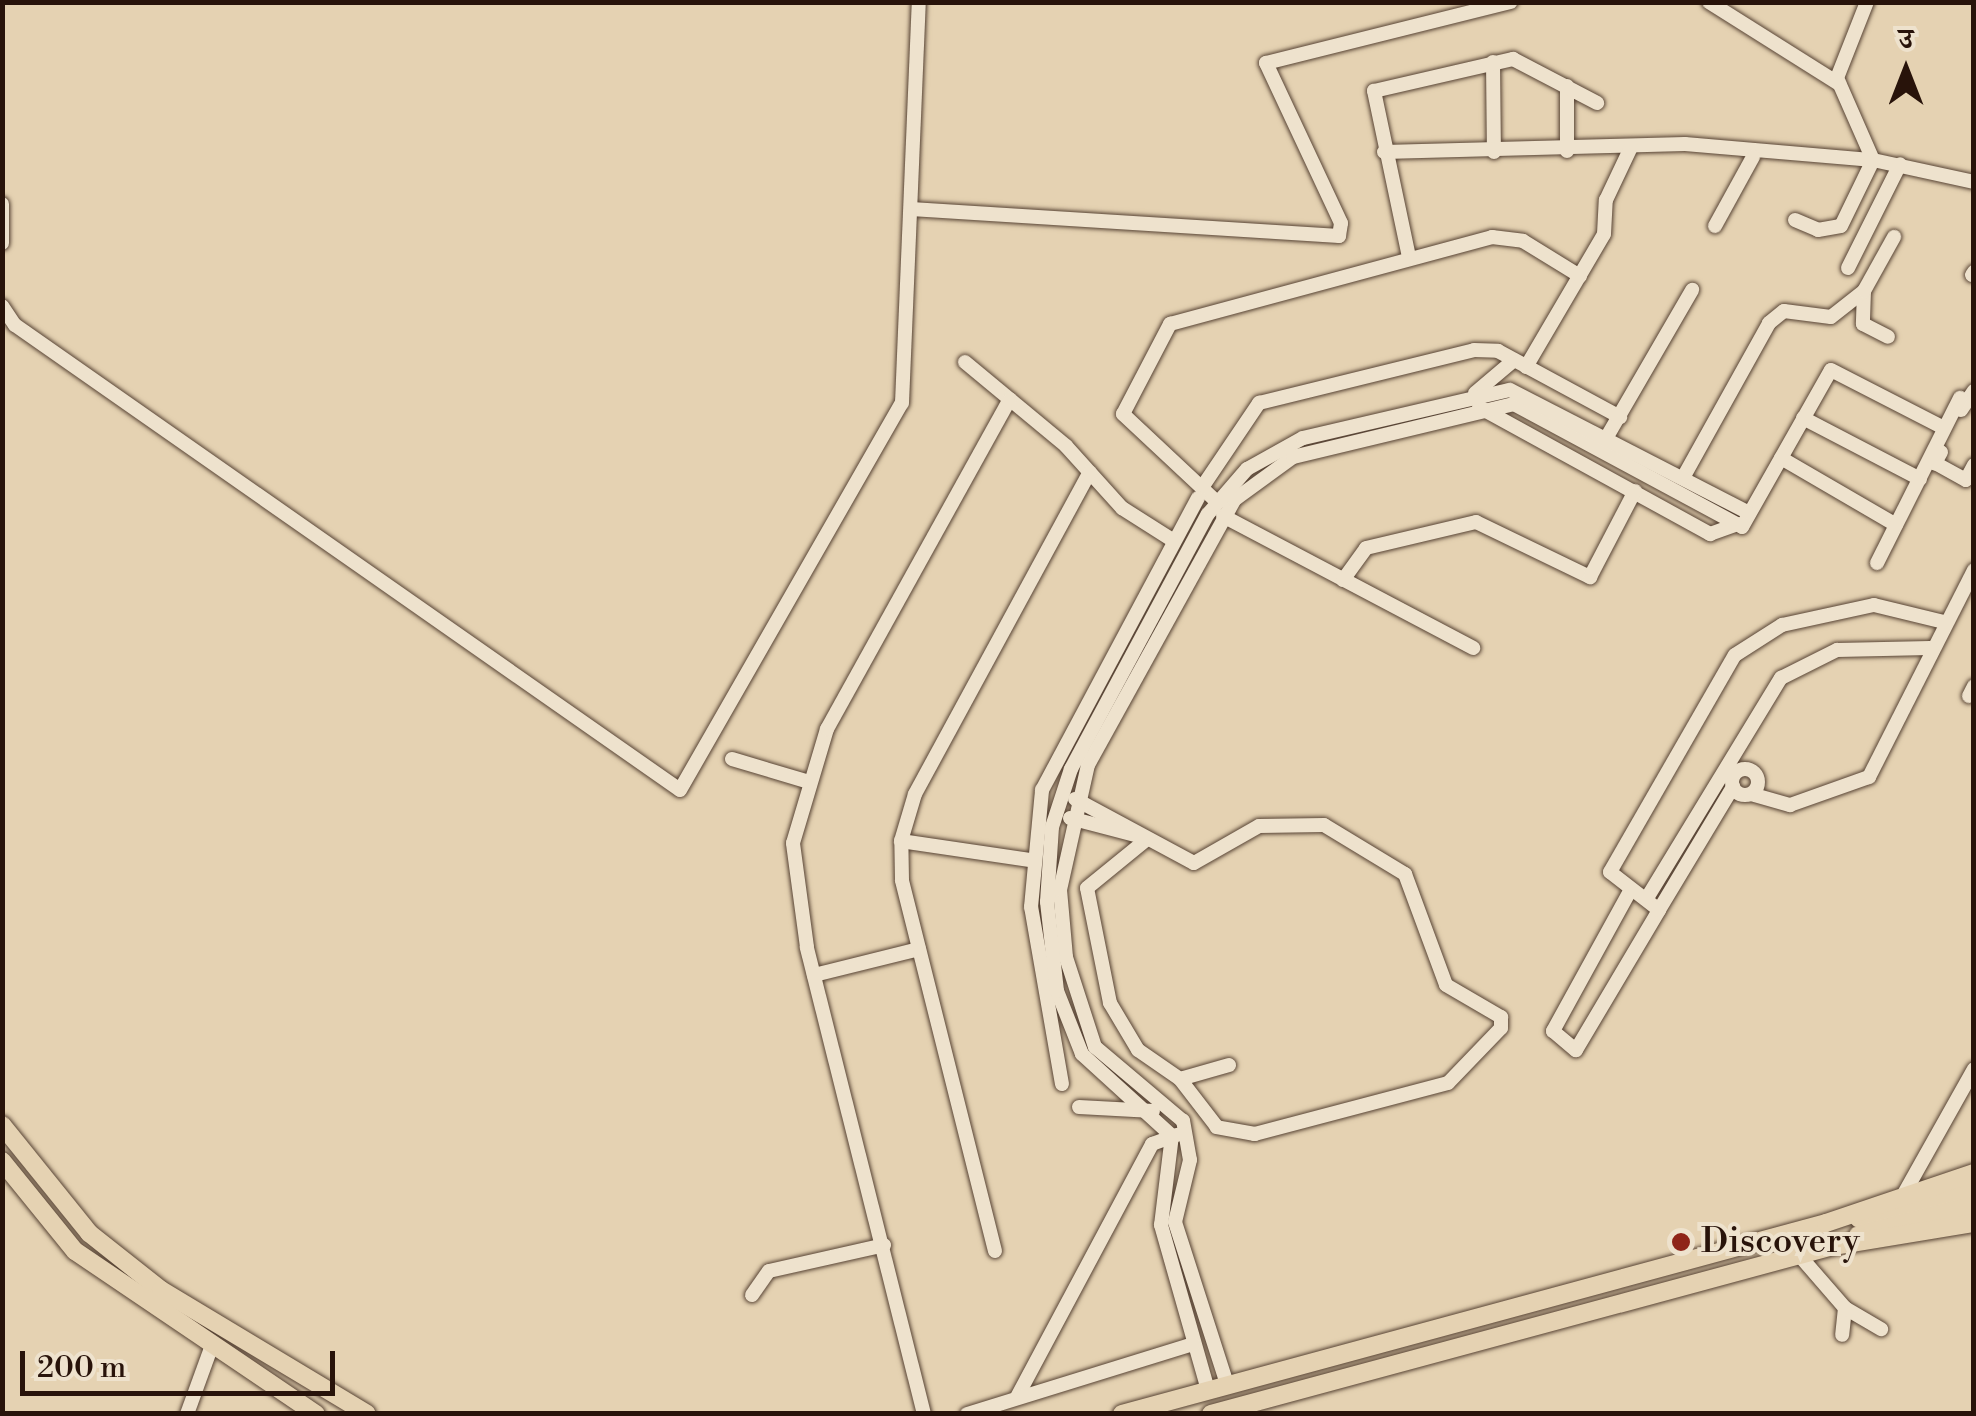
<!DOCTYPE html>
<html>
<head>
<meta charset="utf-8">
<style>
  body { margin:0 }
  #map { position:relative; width:1976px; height:1416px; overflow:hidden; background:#e5d2b2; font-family:"Libre Bodoni","Noto Serif Devanagari",serif }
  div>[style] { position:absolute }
  .roads { filter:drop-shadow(0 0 2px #574334) drop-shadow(0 0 2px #574334) }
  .minor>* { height:14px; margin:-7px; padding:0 7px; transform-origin:7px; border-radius:7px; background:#eee2cd }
  .minor>.ring { margin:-7px; padding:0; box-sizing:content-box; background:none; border:14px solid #eee2cd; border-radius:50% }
  .major>* { height:18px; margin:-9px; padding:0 9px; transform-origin:9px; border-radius:9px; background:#e5d2b2 }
  .dots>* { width:28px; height:28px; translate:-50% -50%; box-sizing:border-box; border:5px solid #eee2cd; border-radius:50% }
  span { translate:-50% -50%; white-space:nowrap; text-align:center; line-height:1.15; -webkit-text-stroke:8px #eee2cd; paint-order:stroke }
  .poi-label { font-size:35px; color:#28130a }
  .left { translate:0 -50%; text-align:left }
  .frame { position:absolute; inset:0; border:5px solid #28130a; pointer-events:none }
  .north { position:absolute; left:1856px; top:20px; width:100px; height:100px; -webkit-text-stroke:8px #eee2cd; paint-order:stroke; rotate:0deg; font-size:28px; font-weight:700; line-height:40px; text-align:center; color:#28130a }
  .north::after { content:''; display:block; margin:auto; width:35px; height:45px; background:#28130a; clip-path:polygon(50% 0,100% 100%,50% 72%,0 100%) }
  .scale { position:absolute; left:20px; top:1351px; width:315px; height:45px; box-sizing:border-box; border:5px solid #28130a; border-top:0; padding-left:12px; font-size:30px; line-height:35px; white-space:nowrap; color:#28130a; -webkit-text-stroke:8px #eee2cd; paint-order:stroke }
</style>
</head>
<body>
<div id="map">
  <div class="roads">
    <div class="minor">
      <i style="left:1709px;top:2px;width:154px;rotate:32.2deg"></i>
      <i style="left:1493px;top:62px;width:90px;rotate:89.4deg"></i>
      <i style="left:1567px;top:86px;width:65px;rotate:90deg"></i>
      <i style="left:1384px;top:152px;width:301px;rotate:-1.5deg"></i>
      <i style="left:1685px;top:144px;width:189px;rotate:4.9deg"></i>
      <i style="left:1873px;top:160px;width:103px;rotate:12.3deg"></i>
      <i style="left:2px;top:204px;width:39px;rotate:90deg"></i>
      <i style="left:911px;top:209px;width:429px;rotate:3.6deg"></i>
      <i style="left:1339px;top:236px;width:13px;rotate:-81deg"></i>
      <i style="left:1341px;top:223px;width:177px;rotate:-115.1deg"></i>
      <i style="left:1266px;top:63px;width:252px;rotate:-14deg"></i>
      <i style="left:1795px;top:220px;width:25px;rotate:23deg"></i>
      <i style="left:1818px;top:230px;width:23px;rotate:-10deg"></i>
      <i style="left:1841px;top:226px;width:73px;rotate:-64.1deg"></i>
      <i style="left:1873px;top:160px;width:90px;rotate:-113.7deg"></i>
      <i style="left:1837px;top:78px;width:82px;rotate:-68.5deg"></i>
      <i style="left:1715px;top:226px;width:79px;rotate:-61.2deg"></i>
      <i style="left:1409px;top:257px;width:170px;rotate:-101.9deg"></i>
      <i style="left:1374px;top:91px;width:143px;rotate:-13deg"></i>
      <i style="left:1513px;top:59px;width:95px;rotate:27.6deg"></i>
      <i style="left:1848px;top:268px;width:116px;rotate:-63.4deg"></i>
      <i style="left:1972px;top:275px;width:4px;rotate:-56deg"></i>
      <i style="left:1864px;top:291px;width:33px;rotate:92deg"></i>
      <i style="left:1863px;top:324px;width:28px;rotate:27deg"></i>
      <i style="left:2px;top:306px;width:23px;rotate:56deg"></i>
      <i style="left:15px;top:325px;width:811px;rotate:34.96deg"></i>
      <i style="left:680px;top:790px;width:446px;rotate:-60.2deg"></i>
      <i style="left:902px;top:403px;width:401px;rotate:-87.6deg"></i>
      <i style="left:965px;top:362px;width:131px;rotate:39.7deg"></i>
      <i style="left:1066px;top:446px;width:84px;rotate:47.9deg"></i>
      <i style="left:1122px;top:508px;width:62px;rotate:32.4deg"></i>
      <i style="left:1526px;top:367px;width:154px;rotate:-59.6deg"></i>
      <i style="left:1604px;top:234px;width:34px;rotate:-87deg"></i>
      <i style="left:1606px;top:200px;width:59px;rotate:-64.7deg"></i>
      <i style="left:1475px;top:393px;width:51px;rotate:-40.2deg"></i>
      <i style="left:1479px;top:407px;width:264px;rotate:28.8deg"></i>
      <i style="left:1710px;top:534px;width:29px;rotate:-20deg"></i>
      <i style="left:1961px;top:410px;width:23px;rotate:-56deg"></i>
      <i style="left:1803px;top:418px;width:132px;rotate:27.5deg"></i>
      <i style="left:1608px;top:435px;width:168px;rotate:-59.9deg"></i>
      <i style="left:1941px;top:452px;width:13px;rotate:119deg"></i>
      <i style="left:1935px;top:463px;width:35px;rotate:29deg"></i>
      <i style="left:1966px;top:480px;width:17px;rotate:-62deg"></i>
      <i style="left:1781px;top:458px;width:133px;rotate:30.2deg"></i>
      <i style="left:1684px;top:476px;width:175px;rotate:-60.9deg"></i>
      <i style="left:1769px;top:323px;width:19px;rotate:-39deg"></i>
      <i style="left:1784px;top:311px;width:47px;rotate:7.3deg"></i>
      <i style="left:1831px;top:317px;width:42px;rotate:-38.2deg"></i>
      <i style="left:1864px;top:291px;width:62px;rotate:-60.9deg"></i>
      <i style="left:1205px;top:483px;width:97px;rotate:-56deg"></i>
      <i style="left:1259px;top:403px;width:221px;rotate:-13.8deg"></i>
      <i style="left:1474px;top:350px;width:24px;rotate:2deg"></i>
      <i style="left:1498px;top:351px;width:139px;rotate:28.4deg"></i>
      <i style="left:1217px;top:502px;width:129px;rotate:-136.9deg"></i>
      <i style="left:1123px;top:414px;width:102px;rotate:-62.4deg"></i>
      <i style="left:1170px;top:324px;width:334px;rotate:-15.1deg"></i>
      <i style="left:1492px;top:237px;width:31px;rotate:7deg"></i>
      <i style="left:1523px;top:241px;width:67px;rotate:31.6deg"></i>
      <i style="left:1223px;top:516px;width:283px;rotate:27.8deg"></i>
      <i style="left:1877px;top:563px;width:185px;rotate:-63.3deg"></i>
      <i style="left:1343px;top:580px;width:39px;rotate:-54deg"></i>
      <i style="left:1366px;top:548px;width:113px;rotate:-13.3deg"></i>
      <i style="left:1476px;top:522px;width:127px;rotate:25.8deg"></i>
      <i style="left:1590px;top:577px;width:97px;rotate:-62.4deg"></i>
      <i style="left:1969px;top:696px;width:11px;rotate:-63deg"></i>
      <i style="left:732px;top:759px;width:77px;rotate:16.6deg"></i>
      <i class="ring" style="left:1732px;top:769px;width:12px;height:12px"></i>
      <i style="left:1751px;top:794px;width:41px;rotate:15.8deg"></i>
      <i style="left:1790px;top:805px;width:84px;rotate:-19.5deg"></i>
      <i style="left:1869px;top:777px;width:232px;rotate:-63.1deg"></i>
      <i style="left:1075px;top:799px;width:135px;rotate:28.3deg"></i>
      <i style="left:1194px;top:863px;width:75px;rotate:-29.6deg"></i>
      <i style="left:1259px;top:826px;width:65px;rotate:-0.9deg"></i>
      <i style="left:1324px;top:825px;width:95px;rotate:31.2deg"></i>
      <i style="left:1405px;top:874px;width:118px;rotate:69.7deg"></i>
      <i style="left:1446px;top:985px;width:64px;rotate:30.2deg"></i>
      <i style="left:1501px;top:1017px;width:11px;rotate:90deg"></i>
      <i style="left:1501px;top:1028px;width:76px;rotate:133.9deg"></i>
      <i style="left:1448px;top:1083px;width:200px;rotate:165.2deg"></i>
      <i style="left:1255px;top:1134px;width:39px;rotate:-170deg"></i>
      <i style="left:1217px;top:1127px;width:61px;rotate:-127.6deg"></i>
      <i style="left:1180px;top:1079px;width:51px;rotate:-145.4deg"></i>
      <i style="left:1138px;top:1050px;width:55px;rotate:-120.8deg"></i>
      <i style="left:1110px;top:1003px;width:117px;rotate:-101.3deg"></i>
      <i style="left:1087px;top:888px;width:77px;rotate:-39.2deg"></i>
      <i style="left:1070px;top:818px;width:75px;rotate:14.6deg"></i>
      <i style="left:901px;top:841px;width:130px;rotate:8.4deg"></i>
      <i style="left:1630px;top:891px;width:160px;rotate:118.8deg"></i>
      <i style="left:1553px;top:1031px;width:30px;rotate:40deg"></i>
      <i style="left:1576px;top:1050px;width:163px;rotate:-59.3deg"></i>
      <i style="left:1659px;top:910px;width:62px;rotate:-142.2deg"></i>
      <i style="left:1610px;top:872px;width:250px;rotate:-60.1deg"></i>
      <i style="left:1735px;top:655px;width:56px;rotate:-32.6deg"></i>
      <i style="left:1782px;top:625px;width:94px;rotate:-12.3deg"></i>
      <i style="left:1874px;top:605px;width:72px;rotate:13.7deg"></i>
      <i style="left:1647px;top:898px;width:258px;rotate:-58.7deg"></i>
      <i style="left:1781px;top:678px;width:63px;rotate:-26.6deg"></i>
      <i style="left:1837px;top:650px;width:93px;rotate:-1.2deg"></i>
      <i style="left:1659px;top:910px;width:144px;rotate:-59deg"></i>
      <i style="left:814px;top:975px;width:108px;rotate:-13.9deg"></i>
      <i style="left:1180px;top:1079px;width:51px;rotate:-15.9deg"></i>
      <i style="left:1062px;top:1084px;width:180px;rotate:-99.9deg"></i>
      <i style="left:1031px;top:907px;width:118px;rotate:-84.6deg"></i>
      <i style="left:1042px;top:790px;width:331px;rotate:-61.9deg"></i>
      <i style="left:1079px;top:1107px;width:74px;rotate:3.1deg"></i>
      <i style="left:1905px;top:1192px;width:141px;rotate:-60.7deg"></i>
      <i style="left:995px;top:1251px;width:382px;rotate:-104.1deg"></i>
      <i style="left:902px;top:880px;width:39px;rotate:-91deg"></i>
      <i style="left:901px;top:841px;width:49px;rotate:-73.4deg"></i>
      <i style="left:915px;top:794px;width:366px;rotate:-61.5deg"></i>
      <i style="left:1799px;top:1255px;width:70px;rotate:49deg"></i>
      <i style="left:1845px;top:1308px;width:27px;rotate:96deg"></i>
      <i style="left:752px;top:1295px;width:29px;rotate:-55deg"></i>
      <i style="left:769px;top:1271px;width:118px;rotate:-12.7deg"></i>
      <i style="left:1845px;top:1308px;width:42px;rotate:30.3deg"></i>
      <i style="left:1227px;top:1384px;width:170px;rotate:-107.8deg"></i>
      <i style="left:1175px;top:1222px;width:64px;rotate:-76.4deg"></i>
      <i style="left:1190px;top:1160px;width:40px;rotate:-100deg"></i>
      <i style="left:1183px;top:1121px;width:115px;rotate:-139.9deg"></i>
      <i style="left:1095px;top:1047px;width:95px;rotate:-107.9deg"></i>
      <i style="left:1066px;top:957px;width:67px;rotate:-95.1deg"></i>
      <i style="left:1060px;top:890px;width:128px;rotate:-77.4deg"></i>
      <i style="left:1088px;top:765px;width:303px;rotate:-61.1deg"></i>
      <i style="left:1234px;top:500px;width:73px;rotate:-36.1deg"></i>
      <i style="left:1293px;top:457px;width:227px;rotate:-13.5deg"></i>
      <i style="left:1514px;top:404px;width:259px;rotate:28.3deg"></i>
      <i style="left:1742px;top:527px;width:180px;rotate:-60.5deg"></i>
      <i style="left:1831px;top:370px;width:127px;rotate:27.2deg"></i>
      <i style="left:1208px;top:1390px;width:172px;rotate:-105.9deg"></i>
      <i style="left:1161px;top:1225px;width:90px;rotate:-83deg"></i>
      <i style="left:1172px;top:1136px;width:122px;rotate:-137.7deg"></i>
      <i style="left:1082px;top:1054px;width:68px;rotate:-111.6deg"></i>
      <i style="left:1057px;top:991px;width:90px;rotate:-96.4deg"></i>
      <i style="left:1047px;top:902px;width:75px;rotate:-86.2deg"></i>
      <i style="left:1052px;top:827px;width:61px;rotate:-71.9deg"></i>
      <i style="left:1071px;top:769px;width:289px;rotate:-61.8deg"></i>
      <i style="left:1208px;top:514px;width:60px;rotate:-49.1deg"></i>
      <i style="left:1247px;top:469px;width:64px;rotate:-29deg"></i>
      <i style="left:1303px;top:438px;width:212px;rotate:-13.1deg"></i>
      <i style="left:1510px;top:390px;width:269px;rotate:27.2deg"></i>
      <i style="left:1017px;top:1397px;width:287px;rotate:-61.9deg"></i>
      <i style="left:1152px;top:1144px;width:27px;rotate:-20deg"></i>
      <i style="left:187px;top:1414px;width:70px;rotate:-70deg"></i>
      <i style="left:924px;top:1414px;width:481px;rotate:-104.1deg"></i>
      <i style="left:807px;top:947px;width:105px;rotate:-97.7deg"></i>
      <i style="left:793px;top:843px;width:119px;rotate:-73.4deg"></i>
      <i style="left:827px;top:729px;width:377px;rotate:-61deg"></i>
      <i style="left:967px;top:1414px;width:237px;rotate:-17.2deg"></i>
    </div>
    <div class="major">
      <i style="left:2px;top:1125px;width:139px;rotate:51.1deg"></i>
      <i style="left:89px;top:1233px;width:92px;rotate:38.4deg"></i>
      <i style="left:161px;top:1290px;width:240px;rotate:31deg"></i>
      <i style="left:2px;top:1161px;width:116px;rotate:51deg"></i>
      <i style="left:75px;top:1251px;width:291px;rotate:34.1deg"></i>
      <i style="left:1858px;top:1218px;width:120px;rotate:-14.5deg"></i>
      <i style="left:1858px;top:1235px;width:120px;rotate:-14.5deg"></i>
      <i style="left:1122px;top:1414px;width:729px;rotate:-15.18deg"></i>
      <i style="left:1826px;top:1223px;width:156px;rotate:-18.7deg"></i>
      <i style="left:1211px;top:1414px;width:644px;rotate:-15.11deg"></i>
      <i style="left:1833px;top:1246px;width:143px;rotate:-9.3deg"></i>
    </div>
  </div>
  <div class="dots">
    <i style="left:1681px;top:1242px;background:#8f2418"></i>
  </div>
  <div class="poi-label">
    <span class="left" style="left:1701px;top:1242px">Discovery</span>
  </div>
  <div class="frame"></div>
  <div class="north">उ</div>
  <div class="scale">200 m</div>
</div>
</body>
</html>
